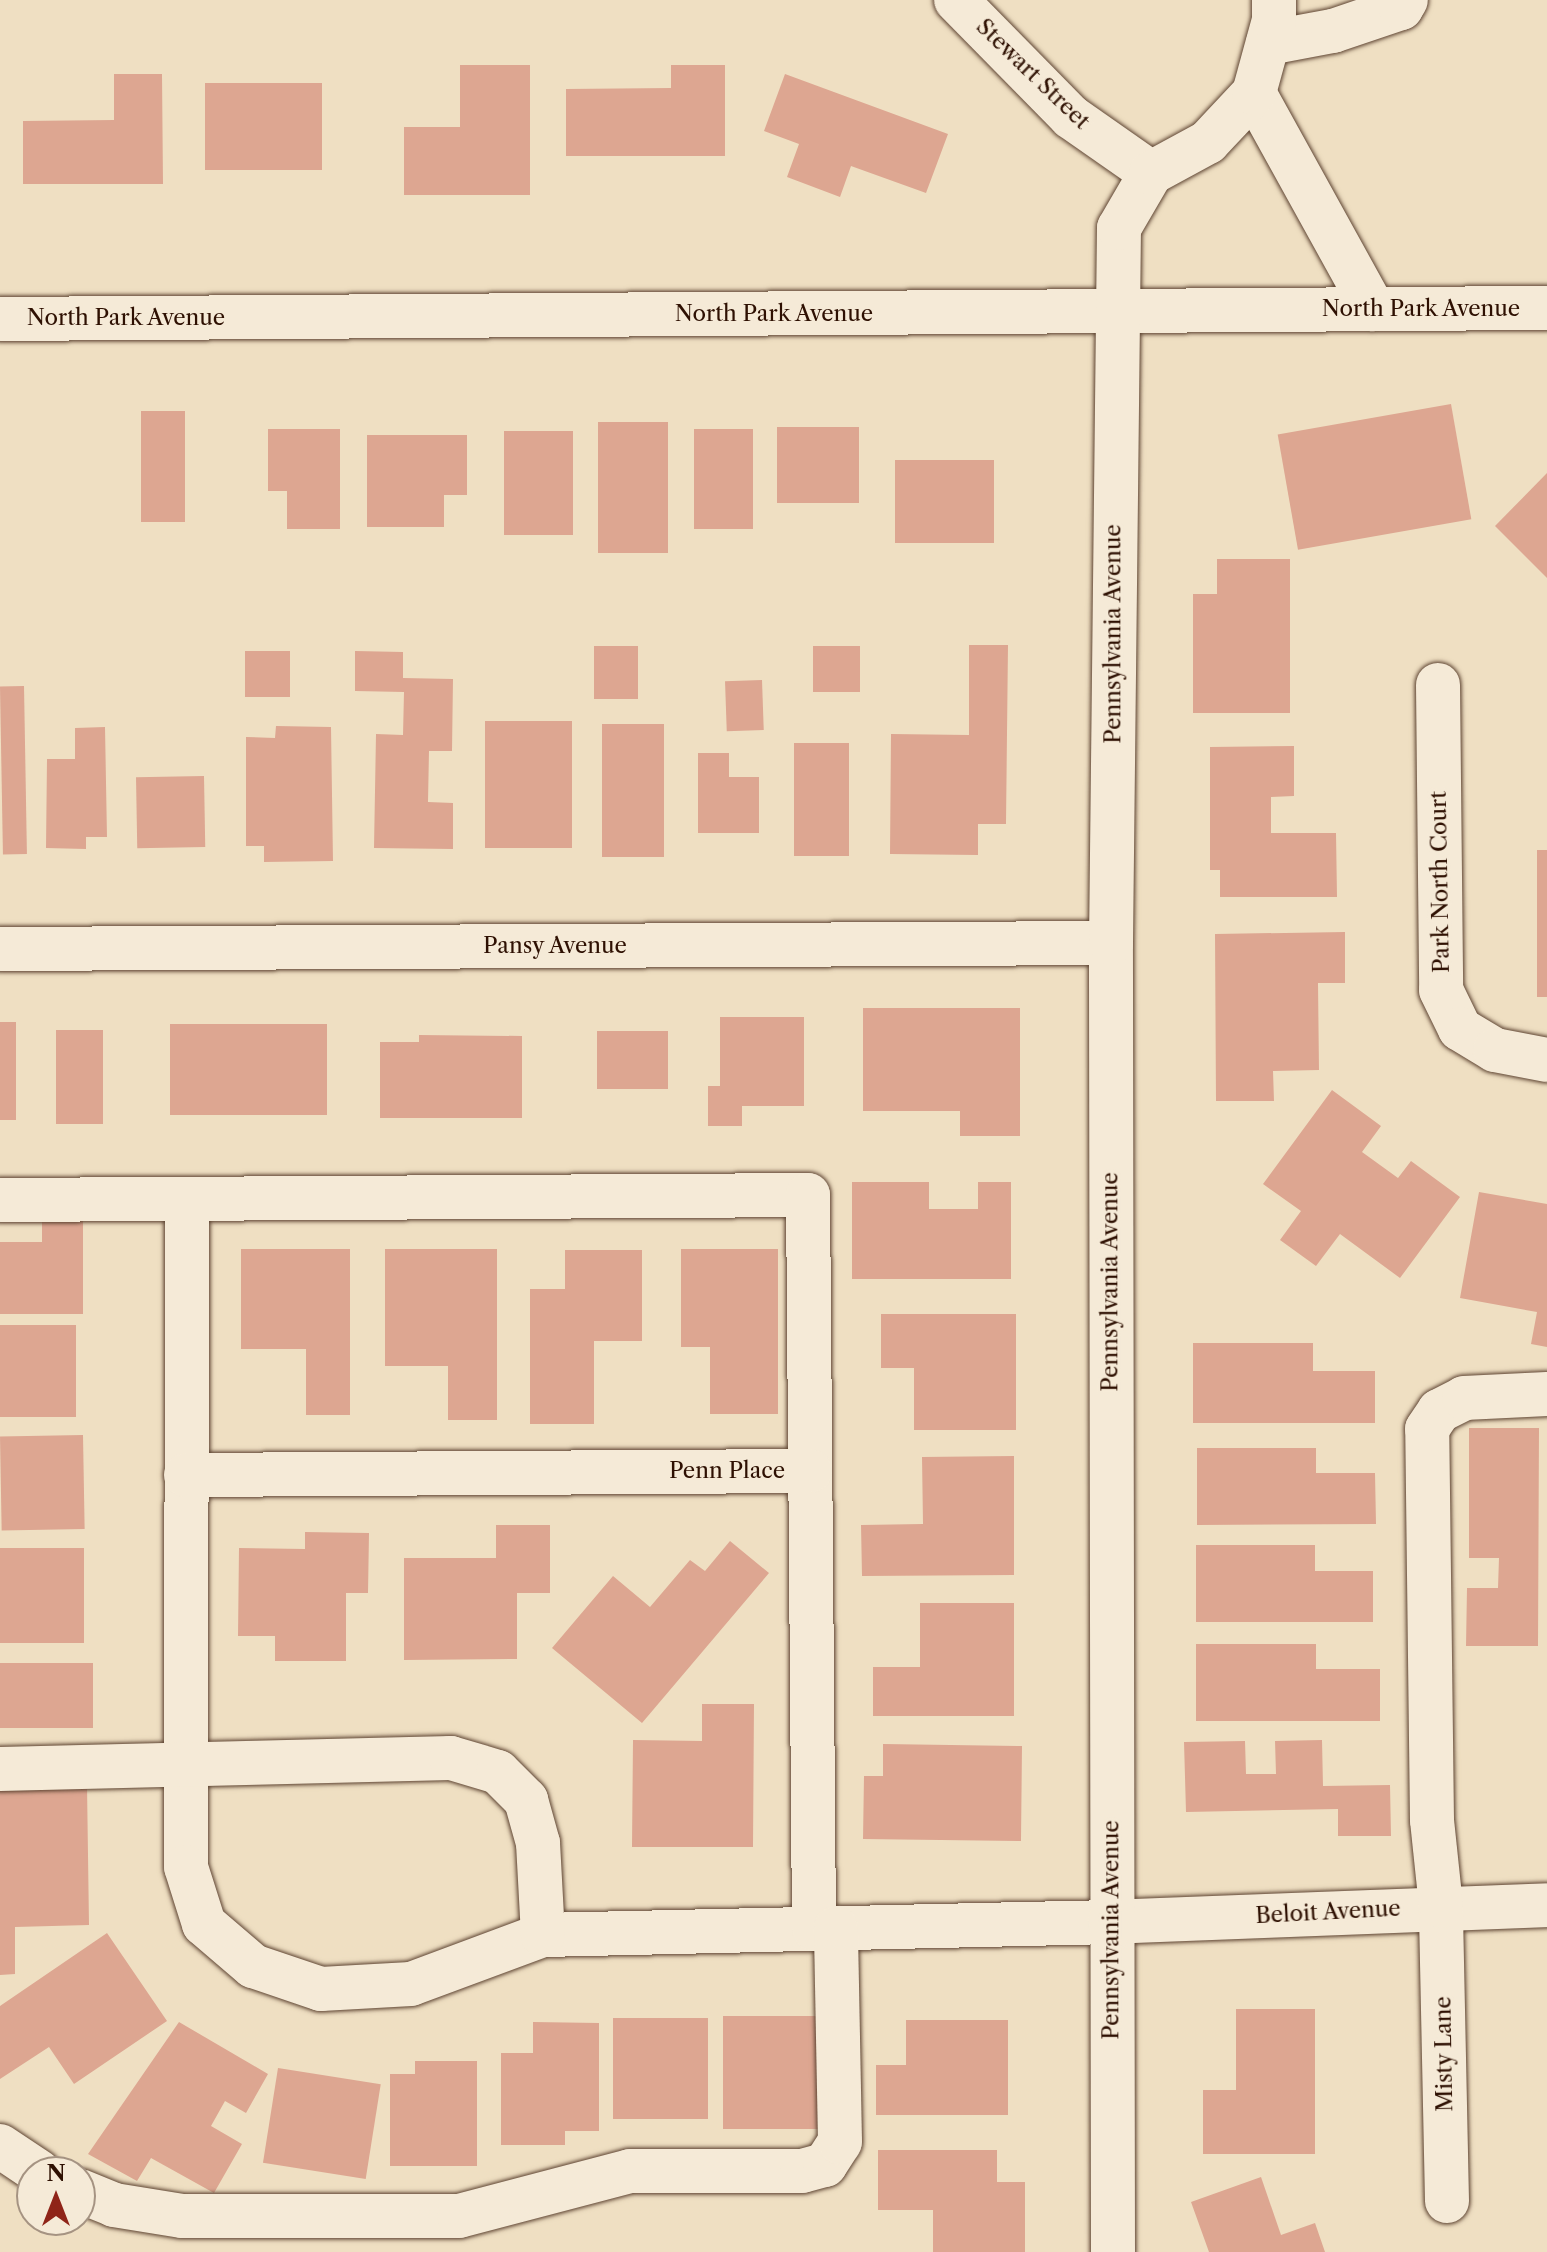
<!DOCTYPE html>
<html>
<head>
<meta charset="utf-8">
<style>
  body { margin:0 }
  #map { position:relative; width:1547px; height:2252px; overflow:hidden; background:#efdfc2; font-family:"Libre Caslon Text",serif }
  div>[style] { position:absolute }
  .building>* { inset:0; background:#dda691; transform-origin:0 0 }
  .roads { filter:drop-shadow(0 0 2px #5e4432) drop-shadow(0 0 2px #5e4432) }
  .minor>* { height:44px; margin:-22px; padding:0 22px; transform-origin:22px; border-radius:22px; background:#f5ead7 }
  span { translate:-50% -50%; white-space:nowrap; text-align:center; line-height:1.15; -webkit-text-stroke:6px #f5ead7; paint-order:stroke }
  .street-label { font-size:22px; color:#2e1002 }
  .north { position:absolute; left:16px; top:2156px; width:80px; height:80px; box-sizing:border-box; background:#f5ead7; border:2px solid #a59382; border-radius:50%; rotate:0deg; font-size:22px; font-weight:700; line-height:32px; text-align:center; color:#2e1002 }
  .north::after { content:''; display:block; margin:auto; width:28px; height:36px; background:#8f2418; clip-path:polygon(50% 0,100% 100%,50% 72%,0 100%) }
</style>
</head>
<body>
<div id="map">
  <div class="building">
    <i style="clip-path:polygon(460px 65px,530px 65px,530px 195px,404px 195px,404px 127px,460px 127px)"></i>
    <i style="clip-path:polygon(671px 65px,725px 65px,725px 156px,566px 156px,566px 89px,671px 88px)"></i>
    <i style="clip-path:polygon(114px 74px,162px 74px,163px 184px,23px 184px,23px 121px,114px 120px)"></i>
    <i style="clip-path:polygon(785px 74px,948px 134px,926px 193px,851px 166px,840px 197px,787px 177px,799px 144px,764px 131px)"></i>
    <i style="left:205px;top:83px;width:117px;height:87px"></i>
    <i style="left:1451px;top:404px;width:117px;height:176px;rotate:80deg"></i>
    <i style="left:141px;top:411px;width:44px;height:111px"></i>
    <i style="left:598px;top:422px;width:70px;height:131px"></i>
    <i style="left:777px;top:427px;width:82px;height:76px"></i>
    <i style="clip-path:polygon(268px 429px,340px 429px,340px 529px,287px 529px,287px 491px,268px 491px)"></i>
    <i style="left:694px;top:429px;width:59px;height:100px"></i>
    <i style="left:504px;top:431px;width:69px;height:104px"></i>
    <i style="clip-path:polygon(367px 435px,467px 435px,467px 495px,444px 495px,444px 527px,367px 527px)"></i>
    <i style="left:895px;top:460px;width:99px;height:83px"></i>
    <i style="clip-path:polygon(1547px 473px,1547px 578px,1495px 526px)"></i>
    <i style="clip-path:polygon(1217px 559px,1290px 559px,1290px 713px,1193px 713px,1193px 594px,1217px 594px)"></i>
    <i style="clip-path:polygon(969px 645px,1008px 645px,1006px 824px,978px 824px,978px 855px,890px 854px,891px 734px,969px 735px)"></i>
    <i style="left:594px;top:646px;width:44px;height:53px"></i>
    <i style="left:813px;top:646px;width:47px;height:46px"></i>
    <i style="left:290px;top:651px;width:46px;height:45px;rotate:90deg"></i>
    <i style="clip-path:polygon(355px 651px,403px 652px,403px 678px,453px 679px,452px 751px,429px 751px,428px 802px,453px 803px,453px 849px,374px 848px,376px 734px,403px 735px,404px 692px,355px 691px)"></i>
    <i style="left:762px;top:680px;width:50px;height:37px;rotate:88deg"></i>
    <i style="left:24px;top:686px;width:168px;height:24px;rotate:89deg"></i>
    <i style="left:485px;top:721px;width:87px;height:127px"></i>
    <i style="left:602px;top:724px;width:62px;height:133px"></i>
    <i style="clip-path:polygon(276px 726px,331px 727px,333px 861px,264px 862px,264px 846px,246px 846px,246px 737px,275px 738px)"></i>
    <i style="clip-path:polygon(105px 727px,107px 837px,86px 837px,86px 849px,46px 848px,47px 759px,75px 759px,75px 728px)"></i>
    <i style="left:794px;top:743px;width:55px;height:113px"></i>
    <i style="clip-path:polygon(1294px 746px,1294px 796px,1271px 797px,1271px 833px,1336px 833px,1337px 897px,1220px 897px,1220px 870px,1210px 870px,1210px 747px)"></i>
    <i style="clip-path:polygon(698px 753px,729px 753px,729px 777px,759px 777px,759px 833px,698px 833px)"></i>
    <i style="left:204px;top:776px;width:71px;height:68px;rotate:89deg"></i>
    <i style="left:1537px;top:850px;width:10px;height:147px"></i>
    <i style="clip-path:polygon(1345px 932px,1345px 983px,1318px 983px,1319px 1070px,1273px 1071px,1274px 1101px,1216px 1101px,1215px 934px)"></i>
    <i style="clip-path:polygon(863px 1008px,1020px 1008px,1020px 1136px,960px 1136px,960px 1111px,863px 1111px)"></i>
    <i style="clip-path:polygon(720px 1017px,804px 1017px,804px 1106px,742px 1106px,742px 1126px,708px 1126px,708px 1086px,720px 1086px)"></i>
    <i style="left:0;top:1022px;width:16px;height:98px"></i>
    <i style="left:327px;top:1024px;width:91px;height:157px;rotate:90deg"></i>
    <i style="left:56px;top:1030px;width:47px;height:94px"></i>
    <i style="left:597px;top:1031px;width:71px;height:58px"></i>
    <i style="clip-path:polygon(419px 1035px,522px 1036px,522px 1118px,380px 1118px,380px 1042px,419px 1042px)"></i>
    <i style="clip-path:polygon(1332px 1090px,1381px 1126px,1362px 1152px,1398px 1178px,1411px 1161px,1460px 1197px,1400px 1278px,1340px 1234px,1316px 1266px,1280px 1240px,1301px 1211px,1263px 1184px)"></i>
    <i style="clip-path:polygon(852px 1182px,929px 1182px,929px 1209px,978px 1209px,978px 1182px,1011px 1182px,1011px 1279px,852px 1279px)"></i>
    <i style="clip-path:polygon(1479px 1192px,1547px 1204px,1547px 1347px,1531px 1344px,1537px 1312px,1460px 1298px)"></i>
    <i style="clip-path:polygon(42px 1217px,83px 1217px,83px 1314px,0 1314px,0 1242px,42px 1242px)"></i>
    <i style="clip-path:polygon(241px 1249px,350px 1249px,350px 1415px,306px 1415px,306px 1349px,241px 1349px)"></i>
    <i style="clip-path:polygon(385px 1249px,497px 1249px,497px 1420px,448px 1420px,448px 1366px,385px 1366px)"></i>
    <i style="clip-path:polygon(681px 1249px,778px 1249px,778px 1414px,710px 1414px,710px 1347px,681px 1347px)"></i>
    <i style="clip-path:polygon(565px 1250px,642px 1250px,642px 1341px,594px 1341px,594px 1424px,530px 1424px,530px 1289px,565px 1289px)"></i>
    <i style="clip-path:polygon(881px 1314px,1016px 1314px,1016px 1430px,914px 1430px,914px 1368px,881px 1368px)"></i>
    <i style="left:0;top:1325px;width:76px;height:92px"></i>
    <i style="clip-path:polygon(1193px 1343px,1313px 1343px,1313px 1371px,1375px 1371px,1375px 1423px,1193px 1423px)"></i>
    <i style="clip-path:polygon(1469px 1428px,1539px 1428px,1538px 1646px,1466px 1646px,1467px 1588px,1498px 1588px,1499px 1558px,1469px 1558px)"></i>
    <i style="left:83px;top:1435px;width:94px;height:83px;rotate:89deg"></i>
    <i style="clip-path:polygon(1197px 1448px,1316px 1448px,1316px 1473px,1375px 1473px,1376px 1524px,1197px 1525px)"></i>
    <i style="clip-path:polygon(1014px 1456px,1014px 1575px,862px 1576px,861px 1525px,923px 1524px,922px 1457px)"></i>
    <i style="clip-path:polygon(496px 1525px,550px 1525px,550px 1593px,517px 1593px,517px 1659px,404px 1660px,404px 1558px,496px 1558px)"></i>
    <i style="clip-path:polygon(305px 1532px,369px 1533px,368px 1593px,346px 1593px,346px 1661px,275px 1661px,275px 1636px,238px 1636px,239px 1548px,305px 1549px)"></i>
    <i style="clip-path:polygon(730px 1541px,769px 1573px,642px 1723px,552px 1648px,613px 1576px,650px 1607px,690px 1560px,705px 1571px)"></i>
    <i style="clip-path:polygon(1196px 1545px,1315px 1545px,1315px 1571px,1373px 1571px,1373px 1622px,1196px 1622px)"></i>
    <i style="left:0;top:1548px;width:84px;height:95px"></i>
    <i style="clip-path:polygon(920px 1603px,1014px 1603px,1014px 1716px,873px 1716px,873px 1667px,920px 1667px)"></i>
    <i style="clip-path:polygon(1196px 1644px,1316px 1644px,1316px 1669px,1380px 1669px,1380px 1721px,1196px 1721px)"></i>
    <i style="left:0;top:1663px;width:93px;height:65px"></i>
    <i style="clip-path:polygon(702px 1704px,754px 1704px,753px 1847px,632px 1847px,633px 1740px,702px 1741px)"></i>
    <i style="clip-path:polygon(1322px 1740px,1323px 1786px,1390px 1785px,1391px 1836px,1338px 1836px,1338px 1809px,1186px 1812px,1184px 1742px,1245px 1741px,1246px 1774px,1276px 1774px,1275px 1741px)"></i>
    <i style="clip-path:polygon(883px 1744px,1022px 1746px,1021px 1841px,863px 1839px,864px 1776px,883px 1776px)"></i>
    <i style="clip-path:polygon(87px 1785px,89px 1925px,15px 1927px,15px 1974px,0 1975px,0 1786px)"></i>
    <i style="clip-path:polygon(107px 1933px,167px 2021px,74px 2084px,49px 2047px,0 2079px,0 2006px)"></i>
    <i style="clip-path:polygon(1236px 2009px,1315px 2009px,1315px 2154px,1203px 2154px,1203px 2090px,1236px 2090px)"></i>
    <i style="left:723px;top:2016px;width:95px;height:113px"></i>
    <i style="left:613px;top:2018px;width:95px;height:101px"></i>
    <i style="clip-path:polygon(906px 2020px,1008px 2020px,1008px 2115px,876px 2115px,876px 2065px,906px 2065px)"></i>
    <i style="clip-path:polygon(179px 2022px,268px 2074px,246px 2113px,225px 2101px,211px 2126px,242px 2144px,214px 2193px,151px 2158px,137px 2181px,88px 2154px)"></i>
    <i style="clip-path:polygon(533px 2022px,599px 2023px,599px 2131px,565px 2131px,565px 2145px,501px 2145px,501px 2053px,533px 2053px)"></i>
    <i style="clip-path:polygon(415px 2061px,477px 2061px,477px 2166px,390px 2166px,390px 2074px,415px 2074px)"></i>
    <i style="left:278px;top:2068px;width:104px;height:96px;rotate:9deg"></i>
    <i style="clip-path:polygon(878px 2150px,997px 2150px,997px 2182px,1025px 2182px,1025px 2252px,933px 2252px,933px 2210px,878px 2210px)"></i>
    <i style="clip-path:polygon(1261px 2177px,1281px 2235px,1315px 2223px,1325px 2252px,1209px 2252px,1191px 2202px)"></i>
  </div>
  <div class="roads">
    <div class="minor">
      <i style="left:956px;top:0;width:164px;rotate:45.5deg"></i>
      <i style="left:1071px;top:117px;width:98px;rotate:35deg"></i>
      <i style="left:1268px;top:43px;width:66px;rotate:-10.5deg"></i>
      <i style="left:1333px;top:31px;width:72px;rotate:-18.7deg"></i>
      <i style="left:1401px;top:8px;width:9px;rotate:-58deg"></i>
      <i style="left:1254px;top:93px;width:247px;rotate:61.1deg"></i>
      <i style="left:0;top:319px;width:1547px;rotate:-0.41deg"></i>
      <i style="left:1438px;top:685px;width:305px;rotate:89.4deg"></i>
      <i style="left:1441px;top:990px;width:43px;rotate:64deg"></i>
      <i style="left:1460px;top:1029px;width:41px;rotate:31deg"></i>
      <i style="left:1495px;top:1050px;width:53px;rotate:10.9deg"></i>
      <i style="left:0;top:949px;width:1111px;rotate:-0.31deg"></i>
      <i style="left:187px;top:1199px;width:668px;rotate:90.09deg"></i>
      <i style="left:186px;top:1867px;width:60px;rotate:72.5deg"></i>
      <i style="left:204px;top:1924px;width:65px;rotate:40.6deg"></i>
      <i style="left:253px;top:1966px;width:72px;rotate:18.7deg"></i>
      <i style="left:321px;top:1989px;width:90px;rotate:-3.2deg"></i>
      <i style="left:411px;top:1984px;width:141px;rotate:-20.4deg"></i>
      <i style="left:543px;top:1935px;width:567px;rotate:-1.31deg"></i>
      <i style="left:1110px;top:1922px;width:437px;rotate:-2.2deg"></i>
      <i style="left:0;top:1200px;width:808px;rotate:-0.35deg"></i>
      <i style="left:808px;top:1195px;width:734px;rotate:89.53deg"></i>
      <i style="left:186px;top:1475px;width:624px;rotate:-0.37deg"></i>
      <i style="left:0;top:1769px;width:451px;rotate:-1.4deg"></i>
      <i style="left:451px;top:1758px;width:49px;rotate:16.6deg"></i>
      <i style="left:498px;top:1772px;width:40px;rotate:45deg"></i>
      <i style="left:526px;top:1800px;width:45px;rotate:74.4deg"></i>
      <i style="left:538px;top:1843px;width:92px;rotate:86.9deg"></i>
      <i style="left:0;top:2146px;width:47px;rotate:33.7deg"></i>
      <i style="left:80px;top:2191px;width:37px;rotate:22deg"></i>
      <i style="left:114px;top:2205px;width:69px;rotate:9.2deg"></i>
      <i style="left:182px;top:2216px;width:277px"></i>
      <i style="left:459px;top:2216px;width:177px;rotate:-14.7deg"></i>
      <i style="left:630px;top:2171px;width:172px"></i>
      <i style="left:802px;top:2171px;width:24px;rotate:-15deg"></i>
      <i style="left:825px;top:2165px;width:27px;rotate:-57deg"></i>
      <i style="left:840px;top:2142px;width:214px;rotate:-91.1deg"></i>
      <i style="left:1447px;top:2201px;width:295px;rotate:-91.2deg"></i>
      <i style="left:1441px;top:1906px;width:86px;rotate:-96deg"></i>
      <i style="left:1432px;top:1820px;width:391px;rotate:-90.7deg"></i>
      <i style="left:1427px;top:1429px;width:22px;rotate:-56deg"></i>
      <i style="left:1439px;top:1411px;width:28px;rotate:-27deg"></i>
      <i style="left:1464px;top:1398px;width:83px;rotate:-2.8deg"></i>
      <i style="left:1113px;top:2252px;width:1309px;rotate:-90.09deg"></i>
      <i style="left:1111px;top:943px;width:715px;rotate:-89.36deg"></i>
      <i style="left:1119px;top:228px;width:64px;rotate:-59.8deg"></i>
      <i style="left:1151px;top:173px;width:65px;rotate:-28.5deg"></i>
      <i style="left:1208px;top:142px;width:67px;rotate:-46.8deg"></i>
      <i style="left:1254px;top:93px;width:76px;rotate:-74.7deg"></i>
      <i style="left:1274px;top:20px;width:20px;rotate:-90deg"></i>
    </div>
  </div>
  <div class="street-label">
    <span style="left:1033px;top:74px;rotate:44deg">Stewart Street</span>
    <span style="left:1421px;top:309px">North Park Avenue</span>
    <span style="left:774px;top:314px">North Park Avenue</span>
    <span style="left:126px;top:318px">North Park Avenue</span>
    <span style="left:1113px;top:634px;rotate:-90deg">Pennsylvania Avenue</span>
    <span style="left:1440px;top:882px;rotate:-91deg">Park North Court</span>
    <span style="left:555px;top:946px">Pansy Avenue</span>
    <span style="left:1110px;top:1282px;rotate:-90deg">Pennsylvania Avenue</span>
    <span style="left:727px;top:1471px">Penn Place</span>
    <span style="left:1328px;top:1912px;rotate:-3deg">Beloit Avenue</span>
    <span style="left:1111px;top:1930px;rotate:-90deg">Pennsylvania Avenue</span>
    <span style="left:1444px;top:2054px;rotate:-91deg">Misty Lane</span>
  </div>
  <div class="north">N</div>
</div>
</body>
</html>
